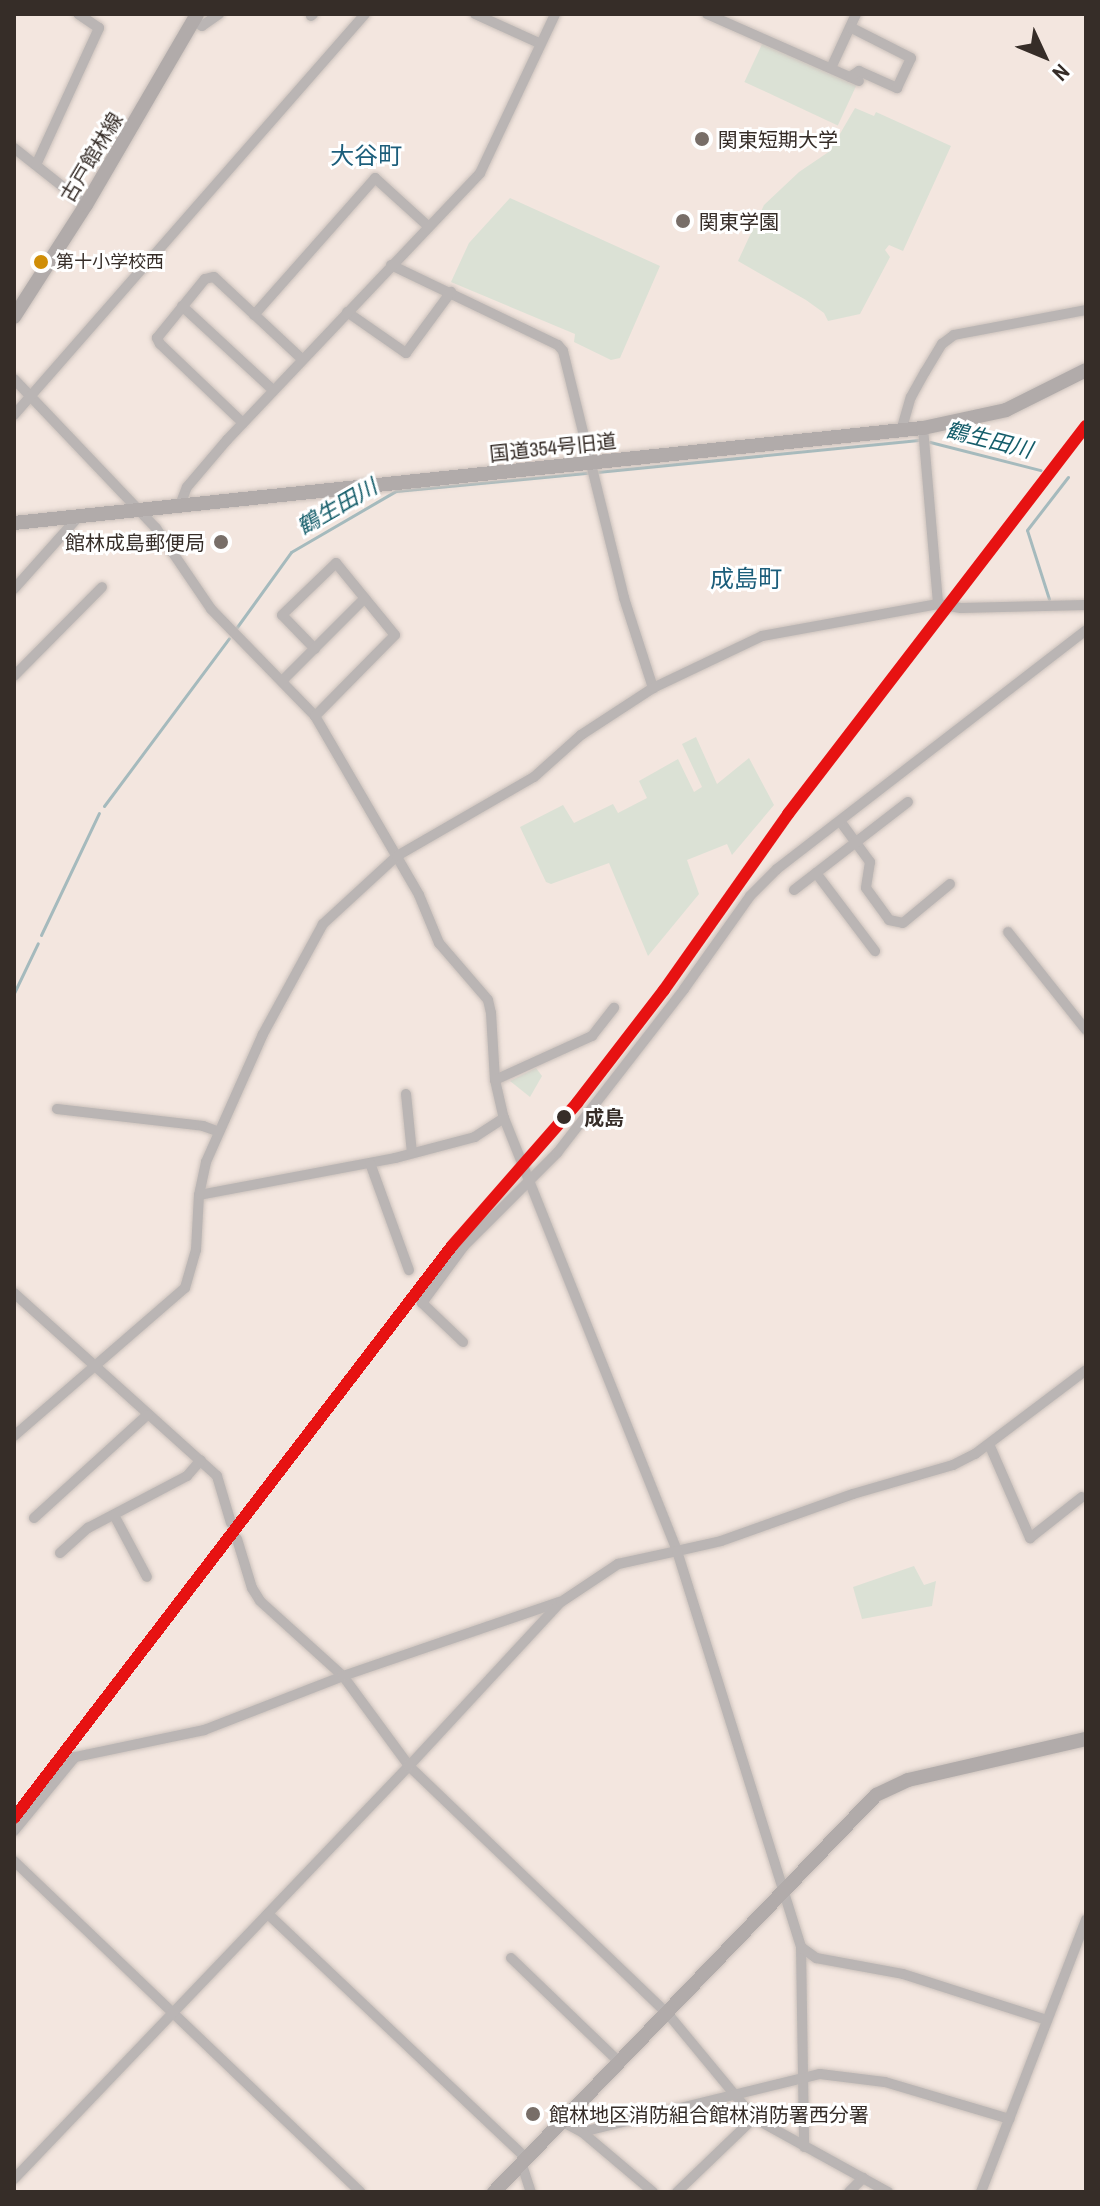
<!DOCTYPE html>
<html>
<head>
<meta charset="utf-8">
<style>
  body { margin:0 }
  #map { position:relative; width:1100px; height:2206px; overflow:hidden; background:#f3e6df; font-family:"Archivo Narrow","Noto Sans JP",sans-serif }
  div>[style] { position:absolute }
  .green>* { inset:0; background:#dbe1d5; transform-origin:0 0 }
  .stream>* { height:3px; margin:-1.5px; padding:0 1.5px; transform-origin:1.5px; border-radius:1.5px; background:#a5babd }
  .roads { filter:drop-shadow(0 0 2px #ccc2bc) drop-shadow(0 0 2px #ccc2bc) }
  .street>* { height:10px; margin:-5px; padding:0 5px; transform-origin:5px; border-radius:5px; background:#bab5b4 }
  .secondary>* { height:14px; margin:-7px; padding:0 7px; transform-origin:7px; border-radius:7px; background:#b1abaa }
  .rail-1>* { height:12px; margin:-6px; padding:0 6px; transform-origin:6px; border-radius:6px; background:#e71212 }
  .dots>* { width:22px; height:22px; translate:-50% -50%; box-sizing:border-box; border:4px solid #fff; border-radius:50% }
  span { translate:-50% -50%; white-space:nowrap; text-align:center; line-height:1.15; -webkit-text-stroke:6px #fff; paint-order:stroke }
  .bus-label { font-size:18px; color:#362d28 }
  .left { translate:0 -50%; text-align:left }
  .poi-label { font-size:20px; color:#362d28 }
  .right { translate:-100% -50%; text-align:right }
  .street-label { font-size:20px; color:#362d28 }
  .stop-label { font-size:20px; color:#362d28; font-weight:700 }
  .water-label { font-size:22px; color:#145d6a; font-style:italic }
  .quarter-label { font-size:24px; color:#1c5e7b }
  .frame { position:absolute; inset:0; border:16px solid #362d28; pointer-events:none }
  .north { position:absolute; left:1004px; top:16px; width:80px; height:80px; -webkit-text-stroke:6px #fff; paint-order:stroke; rotate:134deg; font-size:22px; font-weight:700; line-height:32px; text-align:center; color:#362d28 }
  .north::after { content:''; display:block; margin:auto; width:28px; height:36px; background:#362d28; clip-path:polygon(50% 0,100% 100%,50% 72%,0 100%) }
</style>
</head>
<body>
<div id="map">
  <div class="green">
    <i style="left:763px;top:42px;width:103px;height:44px;rotate:25deg"></i>
    <i style="clip-path:polygon(855px 108px,874px 116px,876px 112px,951px 146px,903px 251px,889px 245px,885px 250px,890px 257px,860px 314px,828px 321px,824px 313px,806px 300px,738px 261px,764px 205px,799px 172px,830px 151px)"></i>
    <i style="clip-path:polygon(510px 198px,660px 266px,620px 358px,611px 360px,574px 342px,575px 334px,451px 282px,469px 243px)"></i>
    <i style="clip-path:polygon(696px 737px,717px 784px,749px 758px,774px 805px,732px 855px,727px 844px,687px 860px,699px 894px,648px 956px,609px 863px,551px 884px,546px 882px,520px 827px,563px 805px,574px 823px,613px 804px,618px 813px,647px 798px,639px 781px,678px 759px,694px 792px,702px 787px,682px 744px)"></i>
    <i style="clip-path:polygon(536px 1068px,542px 1076px,530px 1097px,510px 1081px)"></i>
    <i style="clip-path:polygon(914px 1566px,924px 1585px,936px 1581px,932px 1606px,862px 1619px,853px 1587px)"></i>
  </div>
  <div class="stream">
    <i style="left:930px;top:442px;width:114px;rotate:14.3deg"></i>
    <i style="left:597px;top:472px;width:323px;rotate:-5.7deg"></i>
    <i style="left:1049px;top:599px;width:72px;rotate:-107.7deg"></i>
    <i style="left:1027px;top:530px;width:67px;rotate:-52.3deg"></i>
    <i style="left:237px;top:627px;width:92px;rotate:-54.2deg"></i>
    <i style="left:291px;top:552px;width:121px;rotate:-30.2deg"></i>
    <i style="left:396px;top:491px;width:193px;rotate:-5.4deg"></i>
    <i style="left:104px;top:806px;width:209px;rotate:-53.3deg"></i>
    <i style="left:41px;top:935px;width:135px;rotate:-64.6deg"></i>
    <i style="left:14px;top:993px;width:55px;rotate:-64.4deg"></i>
  </div>
  <div class="roads">
    <div class="street">
      <i style="left:475px;top:14px;width:72px;rotate:24.4deg"></i>
      <i style="left:707px;top:14px;width:166px;rotate:23.8deg"></i>
      <i style="left:311px;top:16px;width:3px;rotate:-45deg"></i>
      <i style="left:194px;top:20px;width:10px;rotate:37deg"></i>
      <i style="left:202px;top:26px;width:21px;rotate:-35deg"></i>
      <i style="left:831px;top:68px;width:60px;rotate:-65.2deg"></i>
      <i style="left:850px;top:77px;width:11px;rotate:-34deg"></i>
      <i style="left:859px;top:71px;width:42px;rotate:24.1deg"></i>
      <i style="left:897px;top:88px;width:33px;rotate:-65deg"></i>
      <i style="left:911px;top:58px;width:68px;rotate:-153.1deg"></i>
      <i style="left:14px;top:148px;width:92px;rotate:38.4deg"></i>
      <i style="left:36px;top:165px;width:151px;rotate:-65.3deg"></i>
      <i style="left:99px;top:28px;width:25px;rotate:-146deg"></i>
      <i style="left:391px;top:265px;width:185px;rotate:25.6deg"></i>
      <i style="left:558px;top:345px;width:8px;rotate:50deg"></i>
      <i style="left:563px;top:351px;width:254px;rotate:76.1deg"></i>
      <i style="left:624px;top:598px;width:95px;rotate:72.1deg"></i>
      <i style="left:182px;top:306px;width:124px;rotate:42.7deg"></i>
      <i style="left:347px;top:312px;width:72px;rotate:34.8deg"></i>
      <i style="left:406px;top:353px;width:76px;rotate:-53.6deg"></i>
      <i style="left:254px;top:315px;width:183px;rotate:-48.5deg"></i>
      <i style="left:375px;top:178px;width:72px;rotate:42.2deg"></i>
      <i style="left:14px;top:379px;width:206px;rotate:46.4deg"></i>
      <i style="left:156px;top:528px;width:98px;rotate:55.8deg"></i>
      <i style="left:211px;top:609px;width:149px;rotate:45.8deg"></i>
      <i style="left:315px;top:716px;width:207px;rotate:59.8deg"></i>
      <i style="left:419px;top:895px;width:52px;rotate:67.4deg"></i>
      <i style="left:439px;top:943px;width:75px;rotate:49.3deg"></i>
      <i style="left:488px;top:1000px;width:13px;rotate:77deg"></i>
      <i style="left:491px;top:1013px;width:67px;rotate:86.6deg"></i>
      <i style="left:495px;top:1080px;width:39px;rotate:77deg"></i>
      <i style="left:504px;top:1118px;width:35px;rotate:147deg"></i>
      <i style="left:475px;top:1137px;width:83px;rotate:165.3deg"></i>
      <i style="left:395px;top:1158px;width:199px;rotate:169.3deg"></i>
      <i style="left:14px;top:415px;width:533px;rotate:-48.8deg"></i>
      <i style="left:243px;top:423px;width:115px;rotate:-136.4deg"></i>
      <i style="left:160px;top:344px;width:7px;rotate:-117deg"></i>
      <i style="left:157px;top:338px;width:76px;rotate:-50.9deg"></i>
      <i style="left:205px;top:279px;width:9px;rotate:-13deg"></i>
      <i style="left:214px;top:277px;width:120px;rotate:43deg"></i>
      <i style="left:923px;top:428px;width:177px;rotate:85.1deg"></i>
      <i style="left:901px;top:431px;width:35px;rotate:-74deg"></i>
      <i style="left:911px;top:397px;width:29px;rotate:-61deg"></i>
      <i style="left:925px;top:372px;width:33px;rotate:-59deg"></i>
      <i style="left:942px;top:344px;width:15px;rotate:-37deg"></i>
      <i style="left:954px;top:335px;width:134px;rotate:-10.7deg"></i>
      <i style="left:180px;top:505px;width:19px;rotate:-69deg"></i>
      <i style="left:187px;top:487px;width:62px;rotate:-49.6deg"></i>
      <i style="left:227px;top:440px;width:368px;rotate:-46.5deg"></i>
      <i style="left:480px;top:173px;width:176px;rotate:-64.7deg"></i>
      <i style="left:14px;top:589px;width:98px;rotate:-48.3deg"></i>
      <i style="left:315px;top:649px;width:47px;rotate:-134.1deg"></i>
      <i style="left:282px;top:615px;width:75px;rotate:-43.9deg"></i>
      <i style="left:336px;top:563px;width:93px;rotate:50.7deg"></i>
      <i style="left:395px;top:635px;width:114px;rotate:134.6deg"></i>
      <i style="left:14px;top:676px;width:125px;rotate:-45.3deg"></i>
      <i style="left:282px;top:681px;width:117px;rotate:-45deg"></i>
      <i style="left:840px;top:821px;width:51px;rotate:53.8deg"></i>
      <i style="left:870px;top:862px;width:26px;rotate:99deg"></i>
      <i style="left:866px;top:888px;width:39px;rotate:54deg"></i>
      <i style="left:889px;top:920px;width:14px;rotate:12deg"></i>
      <i style="left:903px;top:923px;width:61px;rotate:-39.7deg"></i>
      <i style="left:816px;top:873px;width:98px;rotate:52.9deg"></i>
      <i style="left:794px;top:890px;width:144px;rotate:-37.7deg"></i>
      <i style="left:1008px;top:932px;width:125px;rotate:51.5deg"></i>
      <i style="left:495px;top:1080px;width:107px;rotate:-24.4deg"></i>
      <i style="left:592px;top:1036px;width:36px;rotate:-52deg"></i>
      <i style="left:406px;top:1094px;width:59px;rotate:84.2deg"></i>
      <i style="left:57px;top:1109px;width:147px;rotate:6.6deg"></i>
      <i style="left:203px;top:1126px;width:15px;rotate:20deg"></i>
      <i style="left:504px;top:1118px;width:466px;rotate:68.2deg"></i>
      <i style="left:677px;top:1551px;width:45px;rotate:-12.8deg"></i>
      <i style="left:721px;top:1541px;width:140px;rotate:-19.6deg"></i>
      <i style="left:853px;top:1494px;width:104px;rotate:-16.2deg"></i>
      <i style="left:953px;top:1465px;width:25px;rotate:-27deg"></i>
      <i style="left:975px;top:1454px;width:139px;rotate:-37.1deg"></i>
      <i style="left:370px;top:1163px;width:114px;rotate:70deg"></i>
      <i style="left:14px;top:1293px;width:273px;rotate:42deg"></i>
      <i style="left:217px;top:1476px;width:49px;rotate:73.4deg"></i>
      <i style="left:463px;top:1342px;width:57px;rotate:-136.4deg"></i>
      <i style="left:422px;top:1303px;width:71px;rotate:-53.6deg"></i>
      <i style="left:464px;top:1246px;width:132px;rotate:-45deg"></i>
      <i style="left:557px;top:1153px;width:207px;rotate:-52.2deg"></i>
      <i style="left:684px;top:989px;width:114px;rotate:-54.6deg"></i>
      <i style="left:750px;top:896px;width:38px;rotate:-45deg"></i>
      <i style="left:777px;top:869px;width:391px;rotate:-37.7deg"></i>
      <i style="left:14px;top:1436px;width:226px;rotate:-40.9deg"></i>
      <i style="left:185px;top:1288px;width:40px;rotate:-74deg"></i>
      <i style="left:196px;top:1250px;width:55px;rotate:-86.9deg"></i>
      <i style="left:199px;top:1195px;width:34px;rotate:-78deg"></i>
      <i style="left:206px;top:1162px;width:140px;rotate:-66deg"></i>
      <i style="left:263px;top:1034px;width:125px;rotate:-61.4deg"></i>
      <i style="left:323px;top:924px;width:100px;rotate:-42.6deg"></i>
      <i style="left:397px;top:856px;width:158px;rotate:-30deg"></i>
      <i style="left:534px;top:777px;width:63px;rotate:-41.8deg"></i>
      <i style="left:581px;top:735px;width:86px;rotate:-33.1deg"></i>
      <i style="left:653px;top:688px;width:121px;rotate:-25.5deg"></i>
      <i style="left:762px;top:636px;width:179px;rotate:-10.3deg"></i>
      <i style="left:938px;top:604px;width:23px;rotate:10deg"></i>
      <i style="left:961px;top:608px;width:125px;rotate:-1.4deg"></i>
      <i style="left:989px;top:1444px;width:103px;rotate:66.4deg"></i>
      <i style="left:1030px;top:1538px;width:66px;rotate:-38.3deg"></i>
      <i style="left:114px;top:1515px;width:70px;rotate:62deg"></i>
      <i style="left:34px;top:1518px;width:153px;rotate:-42.3deg"></i>
      <i style="left:237px;top:1539px;width:51px;rotate:73deg"></i>
      <i style="left:252px;top:1588px;width:15px;rotate:58deg"></i>
      <i style="left:260px;top:1601px;width:112px;rotate:42.1deg"></i>
      <i style="left:343px;top:1676px;width:112px;rotate:53.7deg"></i>
      <i style="left:409px;top:1766px;width:359px;rotate:43.8deg"></i>
      <i style="left:668px;top:2014px;width:135px;rotate:50.4deg"></i>
      <i style="left:754px;top:2118px;width:153px;rotate:28.9deg"></i>
      <i style="left:60px;top:1553px;width:38px;rotate:-42deg"></i>
      <i style="left:88px;top:1528px;width:112px;rotate:-27.7deg"></i>
      <i style="left:187px;top:1476px;width:21px;rotate:-49deg"></i>
      <i style="left:14px;top:1831px;width:96px;rotate:-50.5deg"></i>
      <i style="left:75px;top:1757px;width:132px;rotate:-11.8deg"></i>
      <i style="left:204px;top:1730px;width:149px;rotate:-21.2deg"></i>
      <i style="left:343px;top:1676px;width:228px;rotate:-18.9deg"></i>
      <i style="left:14px;top:1861px;width:479px;rotate:43.7deg"></i>
      <i style="left:268px;top:1914px;width:357px;rotate:43.4deg"></i>
      <i style="left:801px;top:1947px;width:200px;rotate:89.1deg"></i>
      <i style="left:511px;top:1958px;width:151px;rotate:43.9deg"></i>
      <i style="left:563px;top:2122px;width:21px;rotate:28deg"></i>
      <i style="left:582px;top:2132px;width:245px;rotate:-13.7deg"></i>
      <i style="left:820px;top:2074px;width:65px;rotate:7deg"></i>
      <i style="left:885px;top:2082px;width:130px;rotate:16.5deg"></i>
      <i style="left:582px;top:2132px;width:93px;rotate:40.2deg"></i>
      <i style="left:522px;top:2165px;width:28px;rotate:72deg"></i>
      <i style="left:14px;top:2179px;width:571px;rotate:-46.28deg"></i>
      <i style="left:409px;top:1766px;width:224px;rotate:-47.2deg"></i>
      <i style="left:561px;top:1602px;width:69px;rotate:-33.7deg"></i>
      <i style="left:618px;top:1564px;width:60px;rotate:-12.4deg"></i>
      <i style="left:677px;top:1551px;width:415px;rotate:72.6deg"></i>
      <i style="left:801px;top:1947px;width:19px;rotate:36deg"></i>
      <i style="left:816px;top:1958px;width:88px;rotate:10.4deg"></i>
      <i style="left:903px;top:1974px;width:151px;rotate:17.7deg"></i>
      <i style="left:677px;top:2192px;width:107px;rotate:-43.9deg"></i>
      <i style="left:849px;top:2192px;width:20px;rotate:-45deg"></i>
      <i style="left:981px;top:2192px;width:292px;rotate:-68.9deg"></i>
    </div>
    <div class="secondary">
      <i style="left:14px;top:317px;width:133px;rotate:-57.3deg"></i>
      <i style="left:86px;top:205px;width:221px;rotate:-59.8deg"></i>
      <i style="left:14px;top:523px;width:914px;rotate:-5.97deg"></i>
      <i style="left:923px;top:428px;width:85px;rotate:-12.2deg"></i>
      <i style="left:1006px;top:410px;width:89px;rotate:-26.6deg"></i>
      <i style="left:494px;top:2192px;width:551px;rotate:-46.1deg"></i>
      <i style="left:876px;top:1795px;width:35px;rotate:-25deg"></i>
      <i style="left:908px;top:1780px;width:183px;rotate:-13deg"></i>
    </div>
  </div>
  <div class="rail-1">
    <i style="left:14px;top:1818px;width:720px;rotate:-52.56deg"></i>
    <i style="left:452px;top:1246px;width:190px;rotate:-48.8deg"></i>
    <i style="left:577px;top:1103px;width:143px;rotate:-52.4deg"></i>
    <i style="left:664px;top:990px;width:215px;rotate:-54.8deg"></i>
    <i style="left:788px;top:814px;width:489px;rotate:-52.5deg"></i>
  </div>
  <div class="dots">
    <i style="left:702px;top:139px;background:#786e68"></i>
    <i style="left:683px;top:221px;background:#786e68"></i>
    <i style="left:41px;top:262px;background:#d08e08"></i>
    <i style="left:221px;top:542px;background:#786e68"></i>
    <i style="left:564px;top:1117px;background:#362d28"></i>
    <i style="left:533px;top:2114px;background:#786e68"></i>
  </div>
  <div class="bus-label">
    <span class="left" style="left:56px;top:262px">第十小学校西</span>
  </div>
  <div class="poi-label">
    <span class="left" style="left:718px;top:139px">関東短期大学</span>
    <span class="left" style="left:699px;top:221px">関東学園</span>
    <span class="right" style="left:205px;top:542px">館林成島郵便局</span>
    <span class="left" style="left:549px;top:2114px">館林地区消防組合館林消防署西分署</span>
  </div>
  <div class="street-label">
    <span style="left:91px;top:157px;rotate:-59deg">古戸館林線</span>
    <span style="left:553px;top:447px;rotate:-6deg">国道354号旧道</span>
  </div>
  <div class="stop-label">
    <span class="left" style="left:584px;top:1117px">成島</span>
  </div>
  <div class="water-label">
    <span style="left:989px;top:440px;rotate:14deg">鶴生田川</span>
    <span style="left:337px;top:507px;rotate:-30deg">鶴生田川</span>
  </div>
  <div class="quarter-label">
    <span style="left:366px;top:156px">大谷町</span>
    <span style="left:746px;top:579px">成島町</span>
  </div>
  <div class="frame"></div>
  <div class="north">N</div>
</div>
</body>
</html>
